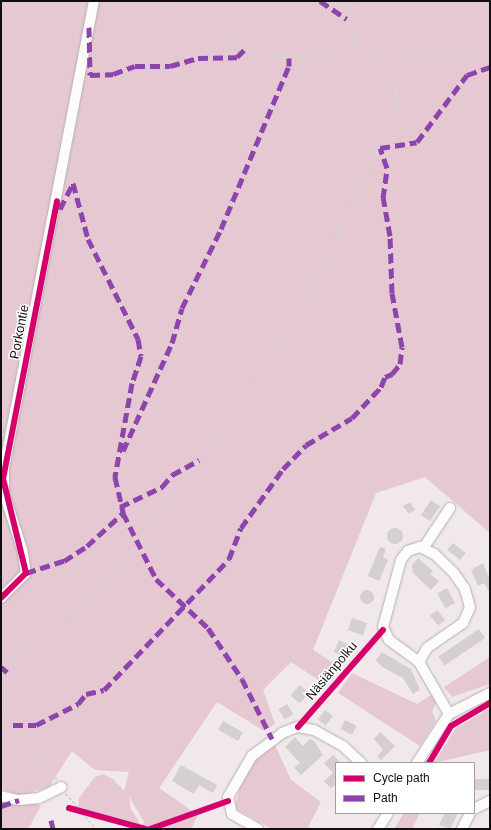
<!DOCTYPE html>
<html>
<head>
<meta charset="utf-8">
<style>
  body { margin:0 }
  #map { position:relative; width:491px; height:830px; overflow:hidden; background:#f0e8ea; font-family:Helvetica,sans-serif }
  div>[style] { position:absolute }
  .green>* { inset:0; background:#e5c8d2 }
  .building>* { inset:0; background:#d5cfd1; transform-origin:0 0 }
  .round { border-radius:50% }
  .path>* { height:1.5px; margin-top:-0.75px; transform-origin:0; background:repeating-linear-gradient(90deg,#d6d4d4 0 3px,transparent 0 5px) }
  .roads { filter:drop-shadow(0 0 1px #b5afb0) drop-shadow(0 0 1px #b5afb0) }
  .minor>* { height:10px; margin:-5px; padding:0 5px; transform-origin:5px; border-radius:5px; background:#fdfcfc }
  .quiet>* { height:5px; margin-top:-2.5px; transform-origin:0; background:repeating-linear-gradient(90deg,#8e44ad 0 10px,transparent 0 15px) }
  .cycleway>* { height:6px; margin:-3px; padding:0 3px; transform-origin:3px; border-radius:3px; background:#d6006c }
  span { translate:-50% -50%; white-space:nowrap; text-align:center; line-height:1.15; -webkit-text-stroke:3px #fff; paint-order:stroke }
  .street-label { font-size:13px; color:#120d0e }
  .frame { position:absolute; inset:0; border:2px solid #120d0e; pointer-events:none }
  .legend { position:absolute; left:335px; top:762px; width:140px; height:52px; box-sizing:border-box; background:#fff; border:1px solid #a09e9f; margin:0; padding:5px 7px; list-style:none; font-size:12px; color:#120d0e }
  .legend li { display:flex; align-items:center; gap:8px; height:20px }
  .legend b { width:20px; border:1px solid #a09e9f }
</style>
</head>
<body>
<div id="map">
  <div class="green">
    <i style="clip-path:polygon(1px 1px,490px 1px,490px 533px,425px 477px,376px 493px,313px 650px,341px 668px,326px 685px,291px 662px,263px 690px,275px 724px,264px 731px,217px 702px,159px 788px,198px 815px,191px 829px,141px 829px,144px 822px,129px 796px,131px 809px,141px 825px,78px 809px,79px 798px,95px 777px,103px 774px,113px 779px,124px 791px,129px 772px,95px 770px,72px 751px,49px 787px,19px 796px,1px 788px)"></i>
    <i style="clip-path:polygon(490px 657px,490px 684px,452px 697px,444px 687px)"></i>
    <i style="clip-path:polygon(352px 673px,417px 704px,431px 695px,436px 703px,432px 712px,436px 721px,420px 746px,338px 693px)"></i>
    <i style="clip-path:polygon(490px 708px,490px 750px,434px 763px,455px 729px)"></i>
    <i style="clip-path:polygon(275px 745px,291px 780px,321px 802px,307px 829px,272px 829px,235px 808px,240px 786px,256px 759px)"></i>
    <i style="clip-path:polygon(1px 799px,9px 803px,34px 801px,41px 806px,28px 829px,1px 829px)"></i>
    <i style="clip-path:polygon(404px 813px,420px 813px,413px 827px,416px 829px,394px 829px)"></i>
  </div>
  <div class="building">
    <i style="left:431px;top:500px;width:11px;height:18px;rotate:34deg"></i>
    <i style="clip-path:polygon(410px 502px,415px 510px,409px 514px,403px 506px)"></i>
    <i class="round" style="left:387px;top:528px;width:16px;height:16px"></i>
    <i style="left:453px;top:543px;width:16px;height:9px;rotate:38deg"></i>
    <i style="clip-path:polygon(380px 547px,386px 549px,383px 557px,388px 560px,379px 581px,368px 576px)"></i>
    <i style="clip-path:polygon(418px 558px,433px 571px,430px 574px,439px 581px,431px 590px,413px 573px,412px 565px)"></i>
    <i style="clip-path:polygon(483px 563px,490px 580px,490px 593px,484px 583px,478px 586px,471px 570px)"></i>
    <i style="left:447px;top:588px;width:17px;height:11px;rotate:62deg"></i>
    <i class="round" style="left:360px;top:590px;width:14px;height:14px"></i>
    <i style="left:437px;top:610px;width:13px;height:9px;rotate:51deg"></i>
    <i style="left:352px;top:618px;width:16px;height:13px;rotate:18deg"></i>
    <i style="left:479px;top:629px;width:11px;height:49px;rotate:56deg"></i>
    <i style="left:339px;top:640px;width:12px;height:13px;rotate:24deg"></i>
    <i style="clip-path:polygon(382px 652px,411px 669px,420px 690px,413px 694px,403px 678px,382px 667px,376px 660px)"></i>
    <i style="left:300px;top:685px;width:12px;height:14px;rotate:42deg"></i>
    <i style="left:287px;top:704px;width:12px;height:10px;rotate:59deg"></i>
    <i style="left:325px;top:710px;width:10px;height:12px;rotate:37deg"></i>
    <i style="left:345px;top:720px;width:13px;height:10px;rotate:27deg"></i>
    <i style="left:223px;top:721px;width:23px;height:10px;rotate:29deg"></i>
    <i style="clip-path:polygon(380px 732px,395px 746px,381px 760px,377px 756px,383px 750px,374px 739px)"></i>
    <i style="clip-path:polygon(295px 737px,303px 746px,310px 739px,315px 742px,323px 755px,301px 775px,294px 768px,300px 763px,285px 747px)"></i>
    <i style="clip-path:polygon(333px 755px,341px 763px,336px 763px,336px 784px,331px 788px,324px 781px,333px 773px,324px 763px)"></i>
    <i style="clip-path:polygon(181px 765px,217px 785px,213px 793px,199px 785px,194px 794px,172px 781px)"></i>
    <i style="left:490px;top:779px;width:11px;height:15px;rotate:90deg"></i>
    <i style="clip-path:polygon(445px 813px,458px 813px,450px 829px,439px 825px)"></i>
  </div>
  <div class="path">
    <i style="left:159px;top:1px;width:82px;rotate:30deg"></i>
    <i style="left:230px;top:42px;width:28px;rotate:23deg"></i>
    <i style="left:256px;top:53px;width:29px;rotate:10deg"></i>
    <i style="left:285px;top:58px;width:28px;rotate:-4deg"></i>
    <i style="left:313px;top:56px;width:45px;rotate:-15.6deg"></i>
    <i style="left:356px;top:44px;width:41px;rotate:15.4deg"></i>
    <i style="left:396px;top:55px;width:36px;rotate:6deg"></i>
    <i style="left:432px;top:59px;width:30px;rotate:-6deg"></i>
    <i style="left:462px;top:56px;width:29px;rotate:16deg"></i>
    <i style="left:57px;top:781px;width:71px;rotate:-128.2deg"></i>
    <i style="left:13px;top:725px;width:16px;rotate:-112deg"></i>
    <i style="left:7px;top:710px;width:38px;rotate:-90deg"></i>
    <i style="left:7px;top:672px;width:14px;rotate:-60deg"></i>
    <i style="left:14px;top:660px;width:93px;rotate:-40.2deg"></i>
    <i style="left:85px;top:600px;width:64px;rotate:-45.6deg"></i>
    <i style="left:130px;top:554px;width:224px;rotate:-53.9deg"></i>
    <i style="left:262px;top:373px;width:102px;rotate:-59.9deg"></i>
    <i style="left:313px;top:285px;width:172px;rotate:-64.2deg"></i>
    <i style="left:388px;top:130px;width:31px;rotate:-71deg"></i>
    <i style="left:398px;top:101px;width:17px;rotate:-103deg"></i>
    <i style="left:394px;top:84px;width:55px;rotate:-133.5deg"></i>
    <i style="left:356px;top:44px;width:27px;rotate:-110deg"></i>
    <i style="left:347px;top:19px;width:19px;rotate:-69deg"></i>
    <i style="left:66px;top:794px;width:46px;rotate:49.4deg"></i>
  </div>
  <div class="roads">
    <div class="minor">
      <i style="left:424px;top:547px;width:47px;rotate:-56.3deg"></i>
      <i style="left:1px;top:598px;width:35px;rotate:-45deg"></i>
      <i style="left:26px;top:573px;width:24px;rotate:-99deg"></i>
      <i style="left:22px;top:549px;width:59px;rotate:-107.8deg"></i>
      <i style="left:4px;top:493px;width:25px;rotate:-90deg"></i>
      <i style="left:4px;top:468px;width:476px;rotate:-79.1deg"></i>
      <i style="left:419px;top:662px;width:16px;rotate:-60deg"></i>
      <i style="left:427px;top:648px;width:44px;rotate:-34.8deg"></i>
      <i style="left:463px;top:623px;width:17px;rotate:-66deg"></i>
      <i style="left:470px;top:607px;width:19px;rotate:-106deg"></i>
      <i style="left:465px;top:589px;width:19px;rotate:-125deg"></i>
      <i style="left:454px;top:573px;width:28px;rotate:-136deg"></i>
      <i style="left:434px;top:554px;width:16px;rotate:-153deg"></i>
      <i style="left:420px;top:547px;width:13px;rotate:162deg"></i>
      <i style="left:408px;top:551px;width:11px;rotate:128deg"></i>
      <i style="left:401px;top:560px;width:69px;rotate:105deg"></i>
      <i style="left:383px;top:627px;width:14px;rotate:65deg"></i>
      <i style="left:389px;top:640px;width:37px;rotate:36deg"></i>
      <i style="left:419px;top:662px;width:60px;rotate:60deg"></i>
      <i style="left:417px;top:763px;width:59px;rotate:-56.9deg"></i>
      <i style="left:449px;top:714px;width:46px;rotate:-27.1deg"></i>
      <i style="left:1px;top:796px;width:18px;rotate:13deg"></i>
      <i style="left:19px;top:800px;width:20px;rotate:-6deg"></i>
      <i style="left:39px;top:798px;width:25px;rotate:-26deg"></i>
      <i style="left:474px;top:809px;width:18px;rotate:-27deg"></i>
      <i style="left:258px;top:829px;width:30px;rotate:-150deg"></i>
      <i style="left:232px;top:814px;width:17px;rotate:-103deg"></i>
      <i style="left:228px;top:797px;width:48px;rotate:-59.7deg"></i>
      <i style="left:252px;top:756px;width:38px;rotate:-37deg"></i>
      <i style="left:282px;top:733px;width:17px;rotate:-21deg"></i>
      <i style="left:298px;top:727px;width:16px;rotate:11deg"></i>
      <i style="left:314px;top:730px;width:33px;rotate:29deg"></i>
      <i style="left:343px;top:746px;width:25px;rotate:43deg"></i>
      <i style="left:378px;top:829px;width:19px;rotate:-58deg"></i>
      <i style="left:462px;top:829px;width:18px;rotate:-63deg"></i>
    </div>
  </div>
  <div class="quiet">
    <i style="left:320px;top:1px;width:32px;rotate:34deg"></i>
    <i style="left:89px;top:27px;width:48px;rotate:88.8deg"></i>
    <i style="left:90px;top:75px;width:23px;rotate:-2deg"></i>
    <i style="left:113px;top:74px;width:23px;rotate:-20deg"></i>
    <i style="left:135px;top:66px;width:35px"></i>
    <i style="left:170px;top:66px;width:29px;rotate:-16deg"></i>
    <i style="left:198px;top:58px;width:39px;rotate:-1deg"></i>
    <i style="left:237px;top:57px;width:11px;rotate:-45deg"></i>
    <i style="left:58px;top:203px;width:6px;rotate:72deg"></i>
    <i style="left:60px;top:209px;width:29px;rotate:-63deg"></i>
    <i style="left:73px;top:183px;width:58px;rotate:75deg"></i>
    <i style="left:88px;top:239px;width:112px;rotate:63.4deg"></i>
    <i style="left:138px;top:339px;width:17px;rotate:80deg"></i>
    <i style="left:141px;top:356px;width:28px;rotate:108deg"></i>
    <i style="left:132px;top:383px;width:96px;rotate:100.3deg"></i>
    <i style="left:115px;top:477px;width:37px;rotate:77deg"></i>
    <i style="left:123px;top:513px;width:74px;rotate:63.4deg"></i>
    <i style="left:156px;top:579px;width:71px;rotate:43.3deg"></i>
    <i style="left:208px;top:628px;width:61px;rotate:56.3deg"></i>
    <i style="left:242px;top:679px;width:67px;rotate:63.4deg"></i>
    <i style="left:123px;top:451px;width:119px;rotate:-65.6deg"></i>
    <i style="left:172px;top:343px;width:36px;rotate:-74deg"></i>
    <i style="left:182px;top:308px;width:88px;rotate:-63.7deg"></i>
    <i style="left:221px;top:229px;width:177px;rotate:-67.4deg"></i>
    <i style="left:289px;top:66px;width:8px;rotate:-90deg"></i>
    <i style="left:120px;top:507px;width:47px;rotate:-25.5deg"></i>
    <i style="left:162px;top:487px;width:16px;rotate:-50deg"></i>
    <i style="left:172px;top:475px;width:31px;rotate:-29deg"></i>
    <i style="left:26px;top:573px;width:40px;rotate:-18deg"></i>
    <i style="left:64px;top:561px;width:27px;rotate:-33deg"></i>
    <i style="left:87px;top:546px;width:49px;rotate:-42.5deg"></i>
    <i style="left:1px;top:667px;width:8px;rotate:40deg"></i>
    <i style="left:13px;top:725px;width:23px"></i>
    <i style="left:36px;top:725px;width:47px;rotate:-26.6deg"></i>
    <i style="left:78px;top:704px;width:13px;rotate:-51deg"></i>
    <i style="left:86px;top:694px;width:18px;rotate:-13deg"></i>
    <i style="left:104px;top:690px;width:181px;rotate:-46.3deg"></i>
    <i style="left:229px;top:559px;width:33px;rotate:-69deg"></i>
    <i style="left:241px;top:528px;width:72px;rotate:-54.6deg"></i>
    <i style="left:283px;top:469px;width:33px;rotate:-46deg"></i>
    <i style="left:306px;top:445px;width:53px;rotate:-30.4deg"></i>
    <i style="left:352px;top:418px;width:42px;rotate:-46.9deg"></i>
    <i style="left:381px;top:387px;width:11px;rotate:-68deg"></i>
    <i style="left:385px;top:377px;width:8px;rotate:-23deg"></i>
    <i style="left:392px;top:374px;width:13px;rotate:-51deg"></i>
    <i style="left:400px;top:364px;width:17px;rotate:-83deg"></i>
    <i style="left:402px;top:347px;width:55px;rotate:-100.5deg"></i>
    <i style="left:392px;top:293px;width:57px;rotate:-92deg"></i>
    <i style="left:390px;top:236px;width:39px;rotate:-100deg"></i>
    <i style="left:383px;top:198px;width:30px;rotate:-82deg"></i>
    <i style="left:387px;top:168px;width:21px;rotate:-109deg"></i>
    <i style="left:380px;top:148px;width:37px;rotate:-9deg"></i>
    <i style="left:417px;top:142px;width:84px;rotate:-53.3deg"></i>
    <i style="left:467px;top:75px;width:24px;rotate:-19deg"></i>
    <i style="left:1px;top:806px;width:19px;rotate:-18deg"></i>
    <i style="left:51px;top:820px;width:9px;rotate:77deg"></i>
  </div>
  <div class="cycleway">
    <i style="left:1px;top:598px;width:35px;rotate:-45deg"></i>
    <i style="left:26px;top:573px;width:97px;rotate:-103.7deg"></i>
    <i style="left:3px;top:479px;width:283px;rotate:-79deg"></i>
    <i style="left:298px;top:727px;width:129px;rotate:-48.8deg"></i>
    <i style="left:429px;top:763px;width:43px;rotate:-59.3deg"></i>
    <i style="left:451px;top:726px;width:45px;rotate:-30.5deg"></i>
    <i style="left:69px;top:808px;width:79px;rotate:15.4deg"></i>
    <i style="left:150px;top:829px;width:83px;rotate:-19.7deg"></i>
  </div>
  <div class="street-label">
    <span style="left:20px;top:332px;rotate:-79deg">Porkontie</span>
    <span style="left:332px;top:671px;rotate:-50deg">Näsiänpolku</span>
  </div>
  <div class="frame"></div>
  <ul class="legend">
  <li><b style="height:5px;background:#d6006c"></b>Cycle path</li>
  <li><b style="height:5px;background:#8e44ad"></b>Path</li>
  </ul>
</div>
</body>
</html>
